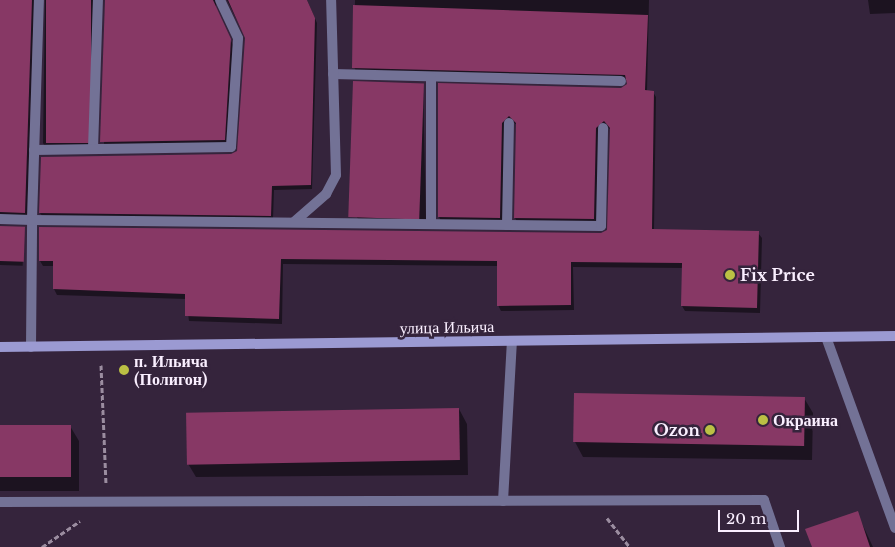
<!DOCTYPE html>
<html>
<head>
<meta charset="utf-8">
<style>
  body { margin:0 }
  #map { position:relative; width:895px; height:547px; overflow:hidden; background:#35243c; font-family:"Libre Baskerville",serif }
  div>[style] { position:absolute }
  .shadow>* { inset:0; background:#0007; transform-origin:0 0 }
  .building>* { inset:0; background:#873865; transform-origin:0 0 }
  .path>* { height:3px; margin-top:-1.5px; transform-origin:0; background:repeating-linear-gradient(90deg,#9b8da0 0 5px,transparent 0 7.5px) }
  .service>* { height:10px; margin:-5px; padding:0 5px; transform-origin:5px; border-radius:5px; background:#737296 }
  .minor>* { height:10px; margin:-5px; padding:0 5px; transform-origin:5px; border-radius:5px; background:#737296 }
  .secondary>* { height:10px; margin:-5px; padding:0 5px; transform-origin:5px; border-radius:5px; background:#9b9ad2 }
  .dots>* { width:14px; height:14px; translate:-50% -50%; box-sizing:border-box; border:2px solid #35243c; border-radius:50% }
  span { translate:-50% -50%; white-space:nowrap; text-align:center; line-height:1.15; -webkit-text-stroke:5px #35243c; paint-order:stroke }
  .poi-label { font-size:16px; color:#faefff; font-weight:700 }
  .left { translate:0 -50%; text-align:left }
  .right { translate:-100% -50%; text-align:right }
  .street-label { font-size:16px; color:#faefff }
  .scale { position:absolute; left:718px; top:510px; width:81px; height:22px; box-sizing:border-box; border:2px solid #faefff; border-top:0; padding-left:6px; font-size:15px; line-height:18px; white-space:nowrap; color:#faefff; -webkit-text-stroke:4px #35243c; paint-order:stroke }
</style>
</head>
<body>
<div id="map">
  <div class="shadow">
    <i style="clip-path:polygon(0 0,38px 0,34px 4px,27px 217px,0 218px)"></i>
    <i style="clip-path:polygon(45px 0,96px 0,93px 4px,88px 146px,45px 147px,43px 143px)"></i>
    <i style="clip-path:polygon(106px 0,218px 0,215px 8px,233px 45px,226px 144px,104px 146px)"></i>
    <i style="clip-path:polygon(227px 0,307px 0,317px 23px,312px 189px,274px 190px,273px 219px,43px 217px,40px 213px,235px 154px,239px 148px,246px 38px)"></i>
    <i style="clip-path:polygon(355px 0,649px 0,647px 92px,653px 92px,656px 97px,654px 230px,758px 233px,762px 238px,760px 313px,685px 311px,682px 306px,683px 268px,573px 267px,574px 310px,501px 311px,498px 305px,498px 266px,283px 264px,282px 324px,189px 321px,186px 299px,57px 295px,54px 289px,54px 266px,43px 266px,40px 261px,601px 234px,608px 231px,611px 130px,607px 126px,597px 224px,518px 223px,515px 218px,517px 125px,512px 121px,503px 223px,442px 223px,439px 217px,439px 85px,621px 89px,628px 85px,628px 81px,357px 73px,354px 67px)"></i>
    <i style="clip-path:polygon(868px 0,895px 0,895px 13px,870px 14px)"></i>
    <i style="clip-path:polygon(423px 84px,426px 221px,359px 220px,356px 216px)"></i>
    <i style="left:0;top:227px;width:24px;height:38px;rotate:2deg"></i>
    <i style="clip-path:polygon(804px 398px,813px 413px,812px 460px,583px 457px,575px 442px)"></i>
    <i style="clip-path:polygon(459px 409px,467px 424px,468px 475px,196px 477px,187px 462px)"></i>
    <i style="clip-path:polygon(70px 426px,79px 441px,79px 491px,0 491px,0 427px)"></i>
    <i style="clip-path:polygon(857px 513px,873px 547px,813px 547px)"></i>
  </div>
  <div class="building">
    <i style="clip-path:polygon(0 0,32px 0,25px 213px,0 212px)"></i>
    <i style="left:46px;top:0;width:45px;height:143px"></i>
    <i style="clip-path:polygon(105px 0,213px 0,231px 39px,225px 140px,100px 142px)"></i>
    <i style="clip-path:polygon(228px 0,307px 0,315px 18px,311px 185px,272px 186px,271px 216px,39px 213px,41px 157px,231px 154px,237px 151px,245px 38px)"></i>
    <i style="clip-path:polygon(353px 5px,648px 15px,645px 90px,654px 91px,652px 229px,759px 231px,757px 308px,681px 306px,682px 263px,571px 262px,571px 305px,497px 306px,497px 261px,281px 259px,279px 319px,185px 316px,185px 294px,53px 289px,53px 261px,39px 261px,39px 227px,601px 233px,607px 230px,610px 128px,604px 121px,596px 128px,594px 219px,514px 218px,516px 123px,509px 116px,502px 123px,500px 218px,438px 217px,438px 83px,621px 88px,627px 84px,625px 75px,352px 68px)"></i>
    <i style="left:353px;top:81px;width:71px;height:136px;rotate:2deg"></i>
    <i style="left:0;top:226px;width:25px;height:35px;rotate:2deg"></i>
    <i style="left:574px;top:393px;width:231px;height:49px;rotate:1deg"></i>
    <i style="left:459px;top:408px;width:52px;height:273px;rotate:89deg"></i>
    <i style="left:0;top:425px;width:71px;height:52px"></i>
    <i style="clip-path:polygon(858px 511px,870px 547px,812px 547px,805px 529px)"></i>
  </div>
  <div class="path">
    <i style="left:101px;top:365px;width:119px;rotate:87.6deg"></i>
    <i style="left:607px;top:518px;width:37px;rotate:52deg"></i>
    <i style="left:42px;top:547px;width:46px;rotate:-34.4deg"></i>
  </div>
  <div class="service">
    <i style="left:333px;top:74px;width:288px;rotate:1.4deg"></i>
    <i style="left:93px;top:149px;width:149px;rotate:-88.1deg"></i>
    <i style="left:34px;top:150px;width:197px;rotate:-0.9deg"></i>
    <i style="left:231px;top:147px;width:109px;rotate:-86.3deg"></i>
    <i style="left:238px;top:38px;width:42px;rotate:-115.3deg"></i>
    <i style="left:0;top:219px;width:32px;rotate:2deg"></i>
    <i style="left:32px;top:220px;width:220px;rotate:-88.2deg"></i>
    <i style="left:294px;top:222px;width:43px;rotate:-41.2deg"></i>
    <i style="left:326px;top:194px;width:21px;rotate:-62deg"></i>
    <i style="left:336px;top:175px;width:175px;rotate:-91.6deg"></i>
    <i style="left:431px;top:224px;width:147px;rotate:-90deg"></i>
    <i style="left:507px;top:225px;width:102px;rotate:-88.9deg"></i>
    <i style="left:31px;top:347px;width:127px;rotate:-89.5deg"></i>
    <i style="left:32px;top:220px;width:569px;rotate:0.6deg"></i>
    <i style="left:601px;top:226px;width:98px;rotate:-88.8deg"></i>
    <i style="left:503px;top:501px;width:160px;rotate:-86.8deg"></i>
    <i style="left:0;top:502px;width:764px;rotate:-0.15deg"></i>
    <i style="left:764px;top:500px;width:50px;rotate:71.2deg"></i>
  </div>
  <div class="minor">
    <i style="left:826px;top:337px;width:203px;rotate:70.1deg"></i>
  </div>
  <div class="secondary">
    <i style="left:0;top:347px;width:895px;rotate:-0.7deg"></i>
  </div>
  <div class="dots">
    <i style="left:730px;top:275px;background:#bbc044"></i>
    <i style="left:124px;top:370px;background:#bbc044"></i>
    <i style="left:763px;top:420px;background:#bbc044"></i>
    <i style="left:710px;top:430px;background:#bbc044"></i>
  </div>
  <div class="poi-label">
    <span class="left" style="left:740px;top:275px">Fix Price</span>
    <span class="left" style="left:134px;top:370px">п. Ильича<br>(Полигон)</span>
    <span class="left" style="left:773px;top:420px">Окраина</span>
    <span class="right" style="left:700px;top:430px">Ozon</span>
  </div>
  <div class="street-label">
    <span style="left:447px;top:327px;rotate:-1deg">улица Ильича</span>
  </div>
  <div class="scale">20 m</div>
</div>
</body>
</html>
